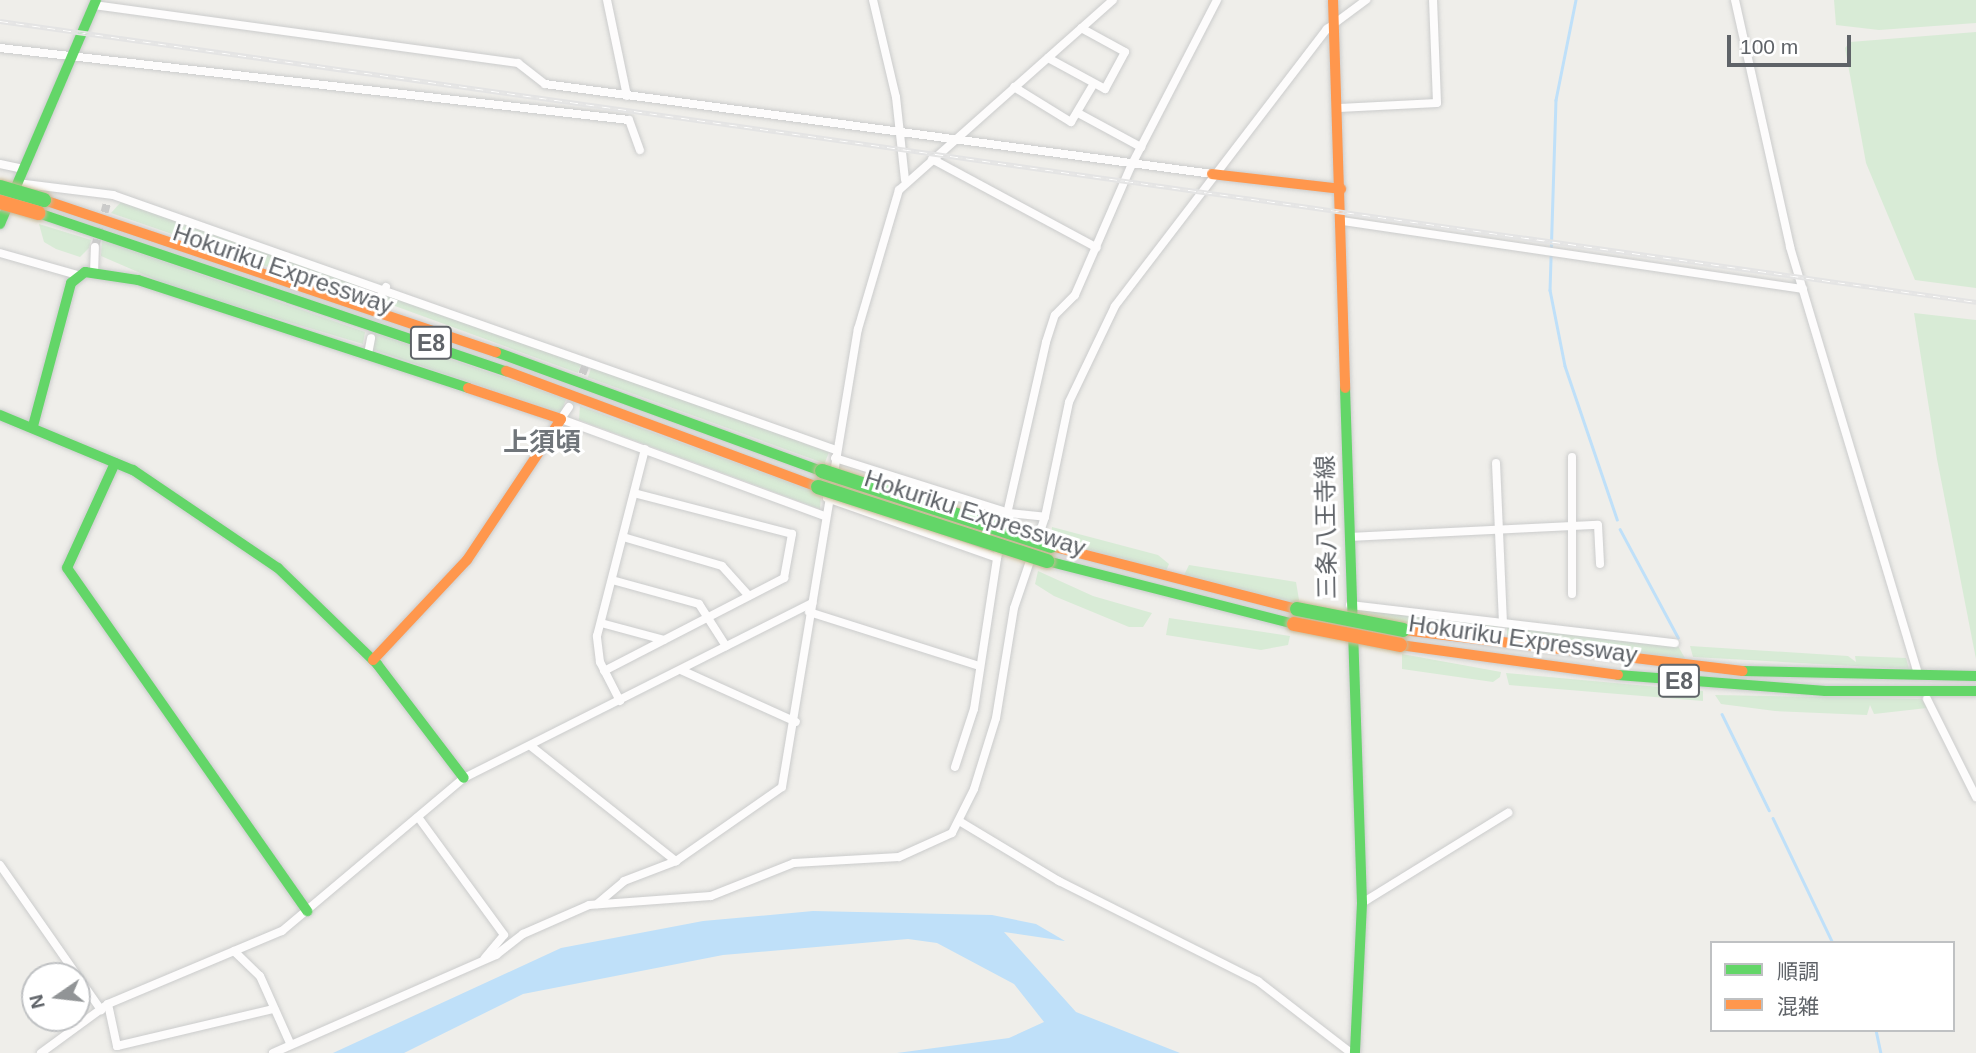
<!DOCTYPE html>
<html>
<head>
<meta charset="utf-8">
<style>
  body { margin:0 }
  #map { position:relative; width:1976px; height:1053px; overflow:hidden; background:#efeeea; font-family:Arial,"Noto Sans JP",sans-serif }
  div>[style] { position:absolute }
  .green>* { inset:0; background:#d8ebd6; transform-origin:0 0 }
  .water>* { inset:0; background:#bfe0f9 }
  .stream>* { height:2.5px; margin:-1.25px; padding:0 1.25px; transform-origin:1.25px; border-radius:1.25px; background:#bfe0f9 }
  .street-tunnel>* { height:8px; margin-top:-4px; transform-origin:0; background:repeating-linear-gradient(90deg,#cbcbca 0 8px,transparent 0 12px) }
  .roads { filter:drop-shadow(0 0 2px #cbcccc) drop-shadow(0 0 2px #cbcccc) }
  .street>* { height:8px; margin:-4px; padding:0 4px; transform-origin:4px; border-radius:4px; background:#fdfcfc }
  .fast>* { height:10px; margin:-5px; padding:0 5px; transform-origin:5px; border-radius:5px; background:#63d668 }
  .slow>* { height:10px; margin:-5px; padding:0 5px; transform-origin:5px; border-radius:5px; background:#ff974d }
  .rail>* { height:5px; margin-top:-2.5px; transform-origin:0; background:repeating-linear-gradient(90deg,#fff 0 8px,#e4e4e4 0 16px); box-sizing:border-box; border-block:2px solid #e4e4e4 }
  .bridges { filter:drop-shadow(0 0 2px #c8b996) drop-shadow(0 0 2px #c8b996) }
  .fast-bridge>* { height:14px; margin:-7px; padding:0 7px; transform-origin:7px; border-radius:7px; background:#63d668 }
  .slow-bridge>* { height:14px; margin:-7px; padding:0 7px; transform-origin:7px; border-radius:7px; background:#ff974d }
  span { translate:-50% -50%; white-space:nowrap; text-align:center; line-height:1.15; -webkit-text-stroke:6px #fff; paint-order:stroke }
  .shield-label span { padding:2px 5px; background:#fff; border:2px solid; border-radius:5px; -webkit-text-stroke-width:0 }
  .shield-label { font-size:23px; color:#5f6368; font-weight:700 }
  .street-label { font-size:24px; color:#5f6368 }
  .neighbourhood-label { font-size:26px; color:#70757a; font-weight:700 }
  .legend { position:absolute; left:1710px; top:941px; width:245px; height:91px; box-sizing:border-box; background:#fff; border:2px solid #bfc1c3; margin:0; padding:9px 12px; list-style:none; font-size:21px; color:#5f6368 }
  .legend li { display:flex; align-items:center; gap:14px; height:35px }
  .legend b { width:35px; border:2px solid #bfc1c3 }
  .north { position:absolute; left:21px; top:962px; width:70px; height:70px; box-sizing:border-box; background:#fff; border:2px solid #bfc1c3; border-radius:50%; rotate:256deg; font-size:19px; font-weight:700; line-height:28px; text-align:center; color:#5f6368 }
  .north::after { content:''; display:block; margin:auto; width:24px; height:32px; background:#919496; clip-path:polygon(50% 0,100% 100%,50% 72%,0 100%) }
  .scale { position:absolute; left:1727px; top:35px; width:124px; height:32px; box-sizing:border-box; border:4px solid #5f6368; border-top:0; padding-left:9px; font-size:21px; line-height:24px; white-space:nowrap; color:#5f6368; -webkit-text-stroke:5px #fff; paint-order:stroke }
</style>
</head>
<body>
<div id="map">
  <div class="green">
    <i style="clip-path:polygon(1834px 0,1976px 0,1976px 23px,1879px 30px,1836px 25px)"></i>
    <i style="clip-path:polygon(1976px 32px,1976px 288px,1915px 280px,1866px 163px,1845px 48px,1850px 42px)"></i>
    <i style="clip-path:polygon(121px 202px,326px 271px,370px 292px,370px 302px,111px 213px)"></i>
    <i style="clip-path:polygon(39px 224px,91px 240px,89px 248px,80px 257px,56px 249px,44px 242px)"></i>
    <i style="clip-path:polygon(102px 240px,365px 332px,363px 344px,175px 288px,101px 256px)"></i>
    <i style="clip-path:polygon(387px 293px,582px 362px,578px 373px,384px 302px)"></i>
    <i style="clip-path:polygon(1914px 313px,1976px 320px,1976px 659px,1937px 459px)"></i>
    <i style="left:375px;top:333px;width:202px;height:16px;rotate:19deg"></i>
    <i style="left:592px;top:366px;width:252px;height:12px;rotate:20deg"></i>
    <i style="clip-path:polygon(580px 406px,809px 489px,821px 495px,820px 509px,579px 420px)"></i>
    <i style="clip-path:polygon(1052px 527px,1158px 555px,1169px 564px,1166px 571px,1050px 540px)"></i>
    <i style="clip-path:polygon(1189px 565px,1296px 582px,1300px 606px,1183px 577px)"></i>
    <i style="clip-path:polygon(1038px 571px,1093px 596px,1152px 613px,1143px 627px,1129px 627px,1054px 596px,1035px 584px)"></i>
    <i style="clip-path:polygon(1358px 611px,1365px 609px,1498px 625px,1495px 639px,1359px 616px)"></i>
    <i style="clip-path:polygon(1169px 618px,1290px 636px,1288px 645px,1261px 650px,1166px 635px)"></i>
    <i style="clip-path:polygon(1507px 627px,1667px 644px,1678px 646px,1686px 660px,1507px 639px)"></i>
    <i style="clip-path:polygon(1690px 646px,1848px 656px,1856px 662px,1855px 656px,1906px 658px,1909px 669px,1693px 657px)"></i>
    <i style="clip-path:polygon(1402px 654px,1501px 672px,1500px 677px,1493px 682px,1402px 669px)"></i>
    <i style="clip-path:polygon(1506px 673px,1703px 691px,1703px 701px,1509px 685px)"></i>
    <i style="clip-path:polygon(1715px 695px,1922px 699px,1927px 708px,1874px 714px,1870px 705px,1867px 715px,1775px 711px,1721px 704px)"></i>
  </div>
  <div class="water">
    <i style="clip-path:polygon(813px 911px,992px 915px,1036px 924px,1065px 941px,1004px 932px,1076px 1012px,1180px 1053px,897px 1053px,1009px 1038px,1044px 1022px,1014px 984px,937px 943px,908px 939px,723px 955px,523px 994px,404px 1053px,333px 1053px,561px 948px,703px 921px)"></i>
  </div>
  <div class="stream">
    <i style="left:1576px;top:0;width:102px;rotate:101.3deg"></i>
    <i style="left:1556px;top:100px;width:190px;rotate:91.8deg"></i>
    <i style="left:1550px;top:290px;width:77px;rotate:78.8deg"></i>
    <i style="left:1565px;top:366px;width:162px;rotate:71.2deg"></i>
    <i style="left:1620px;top:529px;width:123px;rotate:61.8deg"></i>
    <i style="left:1722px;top:714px;width:107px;rotate:63.9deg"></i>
    <i style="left:1773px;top:818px;width:139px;rotate:64.4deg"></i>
    <i style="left:1876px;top:1030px;width:24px;rotate:78deg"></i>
  </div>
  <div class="street-tunnel">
    <i style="left:95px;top:247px;width:46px;rotate:-74.7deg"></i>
    <i style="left:578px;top:385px;width:25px;rotate:-69deg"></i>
  </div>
  <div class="roads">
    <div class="street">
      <i style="left:607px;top:0;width:98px;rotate:78.2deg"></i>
      <i style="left:873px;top:0;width:100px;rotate:76.7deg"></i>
      <i style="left:896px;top:97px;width:83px;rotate:83.8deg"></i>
      <i style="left:1735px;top:0;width:253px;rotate:77.4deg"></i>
      <i style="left:1790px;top:247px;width:441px;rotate:73.3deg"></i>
      <i style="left:94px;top:5px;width:428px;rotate:7.8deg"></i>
      <i style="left:518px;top:63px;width:34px;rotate:38deg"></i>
      <i style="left:545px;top:84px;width:673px;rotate:7.68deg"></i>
      <i style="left:0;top:48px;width:633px;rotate:6.53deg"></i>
      <i style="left:629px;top:120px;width:32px;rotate:70deg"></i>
      <i style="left:1048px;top:58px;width:65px;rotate:28.5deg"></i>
      <i style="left:1105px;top:89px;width:42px;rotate:-61.6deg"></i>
      <i style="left:1125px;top:52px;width:50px;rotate:-151.4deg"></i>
      <i style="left:1014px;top:87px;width:67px;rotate:31.6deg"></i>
      <i style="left:1071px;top:122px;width:43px;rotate:-59.3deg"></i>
      <i style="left:1339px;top:108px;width:98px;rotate:-2.9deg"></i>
      <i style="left:1437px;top:103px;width:103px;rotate:-92.2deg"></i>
      <i style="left:1078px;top:113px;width:72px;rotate:28.4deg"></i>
      <i style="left:932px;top:159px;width:187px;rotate:28.3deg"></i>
      <i style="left:0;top:164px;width:24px;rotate:12deg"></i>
      <i style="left:17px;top:183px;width:97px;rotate:7.1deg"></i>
      <i style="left:113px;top:195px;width:767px;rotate:19.43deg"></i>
      <i style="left:1342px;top:221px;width:466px;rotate:8.4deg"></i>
      <i style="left:0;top:253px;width:80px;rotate:15.9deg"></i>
      <i style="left:94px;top:273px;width:26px;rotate:-88deg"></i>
      <i style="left:379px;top:299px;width:14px;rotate:-60deg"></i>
      <i style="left:368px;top:354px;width:16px;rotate:-79deg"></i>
      <i style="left:569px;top:407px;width:14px;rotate:124deg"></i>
      <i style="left:561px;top:419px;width:280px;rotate:20.2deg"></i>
      <i style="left:1572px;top:457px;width:137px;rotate:90deg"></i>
      <i style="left:835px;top:458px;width:182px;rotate:17.5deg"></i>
      <i style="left:1009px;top:513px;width:36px;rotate:6deg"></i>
      <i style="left:1496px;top:463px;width:158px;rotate:87.5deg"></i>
      <i style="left:827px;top:498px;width:180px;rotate:19.4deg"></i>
      <i style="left:623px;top:537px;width:103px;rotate:16.3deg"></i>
      <i style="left:722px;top:566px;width:40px;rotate:48deg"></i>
      <i style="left:1349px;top:537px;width:249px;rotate:-2.8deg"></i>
      <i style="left:1598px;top:525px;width:39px;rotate:87deg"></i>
      <i style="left:612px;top:580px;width:90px;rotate:15.4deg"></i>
      <i style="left:699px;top:604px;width:50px;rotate:57.3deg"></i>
      <i style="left:1350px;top:605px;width:327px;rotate:6.7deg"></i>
      <i style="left:809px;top:612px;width:178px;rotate:17.6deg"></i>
      <i style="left:601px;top:623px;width:65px;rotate:15.1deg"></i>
      <i style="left:681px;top:670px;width:126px;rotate:24.3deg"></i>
      <i style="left:604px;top:671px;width:203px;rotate:-27.3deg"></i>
      <i style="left:784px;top:578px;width:45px;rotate:-79.7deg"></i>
      <i style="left:792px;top:534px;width:163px;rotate:-165.5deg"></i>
      <i style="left:1927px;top:699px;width:110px;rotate:63.4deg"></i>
      <i style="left:620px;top:701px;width:44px;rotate:-117.1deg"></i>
      <i style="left:600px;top:662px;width:26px;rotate:-97deg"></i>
      <i style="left:597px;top:636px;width:193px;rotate:-75.6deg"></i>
      <i style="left:532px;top:747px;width:184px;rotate:38.4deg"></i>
      <i style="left:955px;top:767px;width:61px;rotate:-71.9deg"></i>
      <i style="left:974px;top:709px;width:153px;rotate:-81.3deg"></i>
      <i style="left:997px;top:558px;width:221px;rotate:-77.2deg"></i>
      <i style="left:1046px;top:342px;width:28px;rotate:-72deg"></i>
      <i style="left:1055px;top:315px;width:28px;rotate:-45deg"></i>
      <i style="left:1075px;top:295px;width:141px;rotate:-66.5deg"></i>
      <i style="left:1131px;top:166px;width:187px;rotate:-62.6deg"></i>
      <i style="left:418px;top:817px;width:146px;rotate:53.9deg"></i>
      <i style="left:504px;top:935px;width:30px;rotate:130deg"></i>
      <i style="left:959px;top:821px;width:117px;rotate:31deg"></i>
      <i style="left:1059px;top:881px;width:223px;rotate:26.7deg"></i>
      <i style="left:1258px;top:981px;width:118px;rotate:37.7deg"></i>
      <i style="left:0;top:865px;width:177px;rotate:55.1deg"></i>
      <i style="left:1362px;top:903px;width:172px;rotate:-31.7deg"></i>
      <i style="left:597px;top:904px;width:35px;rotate:-40deg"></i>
      <i style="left:624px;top:881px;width:56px;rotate:-21deg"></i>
      <i style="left:676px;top:861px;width:129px;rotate:-34.9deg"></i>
      <i style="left:782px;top:787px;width:464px;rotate:-80.6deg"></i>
      <i style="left:858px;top:329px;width:145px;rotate:-73.6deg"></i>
      <i style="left:899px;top:190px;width:286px;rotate:-41.6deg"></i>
      <i style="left:234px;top:951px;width:36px;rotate:44deg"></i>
      <i style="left:260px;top:976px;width:73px;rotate:65.9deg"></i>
      <i style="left:108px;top:1004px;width:43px;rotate:77.9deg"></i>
      <i style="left:117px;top:1046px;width:160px;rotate:-13.3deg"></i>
      <i style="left:41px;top:1053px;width:83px;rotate:-36.2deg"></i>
      <i style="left:108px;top:1004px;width:189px;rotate:-22.8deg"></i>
      <i style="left:282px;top:931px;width:238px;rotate:-40.1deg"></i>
      <i style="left:464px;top:778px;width:390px;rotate:-26.7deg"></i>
      <i style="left:273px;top:1053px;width:244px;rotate:-23.7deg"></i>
      <i style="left:496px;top:955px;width:34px;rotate:-38deg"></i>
      <i style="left:523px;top:934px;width:72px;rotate:-23.7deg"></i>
      <i style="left:589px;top:905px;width:122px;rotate:-4.2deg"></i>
      <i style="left:711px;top:896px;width:89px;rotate:-21.7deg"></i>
      <i style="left:794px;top:863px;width:105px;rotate:-3.3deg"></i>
      <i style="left:899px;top:857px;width:58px;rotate:-24.4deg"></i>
      <i style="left:952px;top:833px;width:49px;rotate:-63.4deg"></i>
      <i style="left:974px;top:789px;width:74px;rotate:-72.8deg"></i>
      <i style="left:996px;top:718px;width:111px;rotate:-80.7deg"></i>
      <i style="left:1014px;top:608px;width:96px;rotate:-71.2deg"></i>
      <i style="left:1045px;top:517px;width:117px;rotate:-78.2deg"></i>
      <i style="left:1069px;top:402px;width:106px;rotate:-64.4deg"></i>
      <i style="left:1115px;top:306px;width:349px;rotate:-52.6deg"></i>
      <i style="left:1327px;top:29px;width:49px;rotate:-36.6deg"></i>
    </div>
    <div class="fast">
      <i style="left:38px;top:213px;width:494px;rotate:18.7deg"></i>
      <i style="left:0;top:224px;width:244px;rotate:-66.8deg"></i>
      <i style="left:496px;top:352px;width:347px;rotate:20.1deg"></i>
      <i style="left:1345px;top:388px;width:515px;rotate:88.11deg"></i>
      <i style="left:1362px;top:903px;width:150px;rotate:92.7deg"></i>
      <i style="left:0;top:415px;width:144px;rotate:22.5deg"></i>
      <i style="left:133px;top:470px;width:175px;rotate:34.1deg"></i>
      <i style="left:278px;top:568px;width:138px;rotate:44.1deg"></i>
      <i style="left:377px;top:664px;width:143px;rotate:52.7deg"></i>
      <i style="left:33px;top:426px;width:148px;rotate:-75.1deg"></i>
      <i style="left:71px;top:283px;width:18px;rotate:-38deg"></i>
      <i style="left:85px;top:272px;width:54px;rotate:8.6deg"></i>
      <i style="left:138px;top:280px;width:347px;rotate:18.1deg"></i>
      <i style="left:115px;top:463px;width:115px;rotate:114.6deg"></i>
      <i style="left:67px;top:568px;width:419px;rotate:55deg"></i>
      <i style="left:1047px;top:561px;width:255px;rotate:14.3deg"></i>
      <i style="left:1743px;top:671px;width:233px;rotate:1.2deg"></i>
      <i style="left:1618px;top:675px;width:208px;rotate:4.4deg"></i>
      <i style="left:1825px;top:691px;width:151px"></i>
    </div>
    <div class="slow">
      <i style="left:1333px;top:0;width:388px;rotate:88.2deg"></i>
      <i style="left:1212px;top:174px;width:130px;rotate:6.6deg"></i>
      <i style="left:44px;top:200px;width:477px;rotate:18.6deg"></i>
      <i style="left:506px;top:371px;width:333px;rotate:20.4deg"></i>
      <i style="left:1051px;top:546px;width:254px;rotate:14.4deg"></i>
      <i style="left:1403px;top:630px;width:342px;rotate:6.9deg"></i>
      <i style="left:1400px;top:645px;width:220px;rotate:7.8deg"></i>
      <i style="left:373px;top:660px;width:137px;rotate:-46.8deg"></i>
      <i style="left:467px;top:560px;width:169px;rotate:-56.3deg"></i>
      <i style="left:561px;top:419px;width:98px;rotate:-161.6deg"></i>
    </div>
  </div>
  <div class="rail">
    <i style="left:0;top:21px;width:1996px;rotate:8.09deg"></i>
  </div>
  <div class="bridges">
    <div class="fast-bridge">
      <i style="left:0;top:187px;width:46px;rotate:16.5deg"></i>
      <i style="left:822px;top:471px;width:241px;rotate:18.1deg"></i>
      <i style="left:818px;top:487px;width:241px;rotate:17.9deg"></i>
      <i style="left:1297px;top:609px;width:108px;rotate:11.2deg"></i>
    </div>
    <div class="slow-bridge">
      <i style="left:0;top:202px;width:40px;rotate:16deg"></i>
      <i style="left:1294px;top:624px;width:108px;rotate:11.2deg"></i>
    </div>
  </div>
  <div class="shield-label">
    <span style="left:431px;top:343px">E8</span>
    <span style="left:1679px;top:681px">E8</span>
  </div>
  <div class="street-label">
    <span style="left:283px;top:269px;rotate:19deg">Hokuriku Expressway</span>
    <span style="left:975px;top:513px;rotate:18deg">Hokuriku Expressway</span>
    <span style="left:1326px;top:527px;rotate:-91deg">三条八王寺線</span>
    <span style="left:1523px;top:639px;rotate:8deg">Hokuriku Expressway</span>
  </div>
  <div class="neighbourhood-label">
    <span style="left:542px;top:443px">上須頃</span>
  </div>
  <ul class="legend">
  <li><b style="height:9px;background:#63d668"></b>順調</li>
  <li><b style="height:9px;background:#ff974d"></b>混雑</li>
  </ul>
  <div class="north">N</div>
  <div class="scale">100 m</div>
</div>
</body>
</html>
